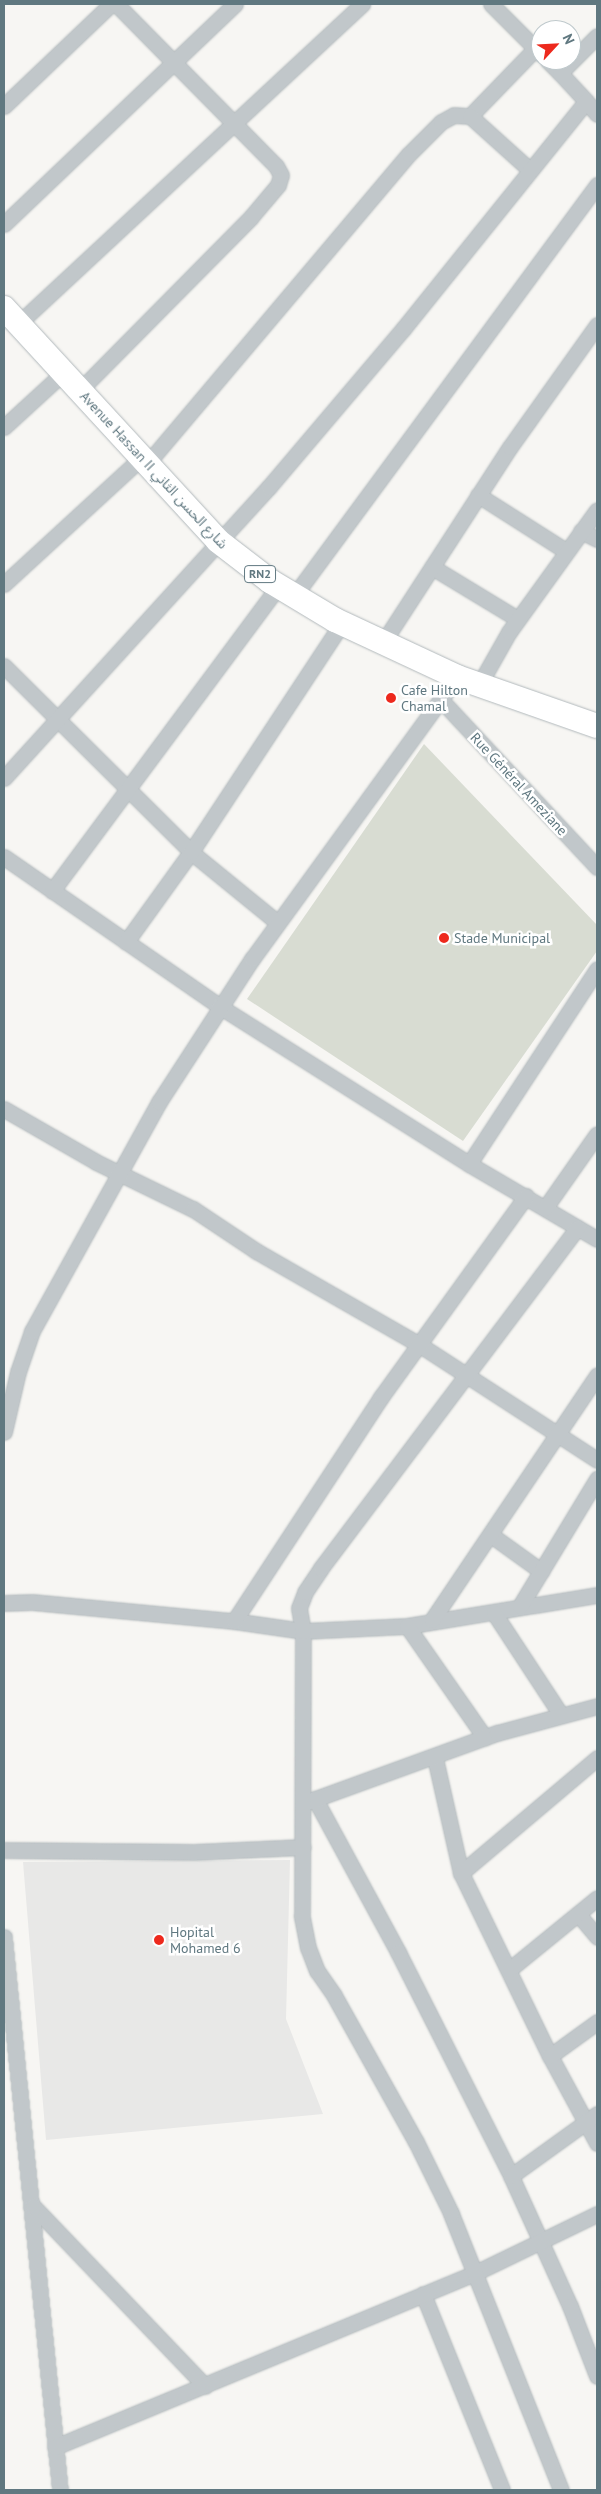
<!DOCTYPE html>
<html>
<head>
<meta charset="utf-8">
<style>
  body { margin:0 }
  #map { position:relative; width:601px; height:2494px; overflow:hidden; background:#f7f6f3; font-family:"PT Sans","Noto Sans Arabic",sans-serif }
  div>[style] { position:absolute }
  .built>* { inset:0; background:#e8e8e7 }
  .green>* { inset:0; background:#d8dcd2 }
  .roads { filter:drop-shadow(0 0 1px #b2b9bc) drop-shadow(0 0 1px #b2b9bc) }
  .street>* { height:15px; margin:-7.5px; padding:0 7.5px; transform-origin:7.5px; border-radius:7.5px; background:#c1c7ca }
  .primary>* { height:24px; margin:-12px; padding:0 12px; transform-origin:12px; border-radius:12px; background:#fff }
  .dots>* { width:14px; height:14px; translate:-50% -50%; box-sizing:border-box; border:2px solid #fff; border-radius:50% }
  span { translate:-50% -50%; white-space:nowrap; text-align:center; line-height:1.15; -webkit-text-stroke:5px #fff; paint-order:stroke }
  .shield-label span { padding:1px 4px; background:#fff; border:1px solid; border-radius:4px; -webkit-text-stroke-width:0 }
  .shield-label { font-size:12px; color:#607880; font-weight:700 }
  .street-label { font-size:14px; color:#607880 }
  .poi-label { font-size:14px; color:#607880 }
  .left { translate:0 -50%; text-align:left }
  .frame { position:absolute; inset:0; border:5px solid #607880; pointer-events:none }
  .north { position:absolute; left:531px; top:20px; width:50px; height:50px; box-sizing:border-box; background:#fff; border:1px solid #bfc9cc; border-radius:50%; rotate:65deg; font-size:14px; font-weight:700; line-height:20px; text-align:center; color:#607880 }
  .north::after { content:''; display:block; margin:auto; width:18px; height:22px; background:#ed291d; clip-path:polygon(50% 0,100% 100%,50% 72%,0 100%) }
</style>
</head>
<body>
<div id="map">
  <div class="built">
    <i style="clip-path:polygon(290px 1860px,286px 2019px,323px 2114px,46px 2140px,23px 1862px)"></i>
  </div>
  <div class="green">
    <i style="clip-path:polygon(424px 744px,597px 925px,597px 951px,463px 1141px,247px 999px)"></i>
  </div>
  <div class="roads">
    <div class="street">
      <i style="left:491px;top:4px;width:71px;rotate:45deg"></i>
      <i style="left:547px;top:60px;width:18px;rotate:45deg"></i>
      <i style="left:560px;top:73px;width:52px;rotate:-45deg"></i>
      <i style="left:560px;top:73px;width:38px;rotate:47deg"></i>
      <i style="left:4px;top:106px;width:148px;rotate:-43.6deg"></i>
      <i style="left:470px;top:116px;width:95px;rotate:-45.9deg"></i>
      <i style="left:4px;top:224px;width:319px;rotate:-43.6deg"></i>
      <i style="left:18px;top:324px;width:470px;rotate:-42.9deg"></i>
      <i style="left:79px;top:391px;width:245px;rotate:-45.3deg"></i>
      <i style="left:251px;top:217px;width:42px;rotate:-49.8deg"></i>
      <i style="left:278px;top:185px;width:10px;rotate:-73deg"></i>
      <i style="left:281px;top:175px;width:10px;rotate:-119deg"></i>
      <i style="left:276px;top:166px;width:228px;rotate:-134.6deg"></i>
      <i style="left:4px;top:427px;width:80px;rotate:-42.5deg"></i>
      <i style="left:146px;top:465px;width:407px;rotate:-49.8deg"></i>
      <i style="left:409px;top:154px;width:45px;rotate:-45deg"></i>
      <i style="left:441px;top:122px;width:15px;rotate:-28deg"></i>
      <i style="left:454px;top:115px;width:16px;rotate:4deg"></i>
      <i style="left:470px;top:116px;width:81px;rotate:42deg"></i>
      <i style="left:478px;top:495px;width:104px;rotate:32.5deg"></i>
      <i style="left:581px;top:531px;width:18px;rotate:27deg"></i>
      <i style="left:432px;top:567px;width:100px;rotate:31.2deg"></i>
      <i style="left:4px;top:584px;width:185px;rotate:-42.6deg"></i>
      <i style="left:294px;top:596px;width:511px;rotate:-53.6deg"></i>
      <i style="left:382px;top:644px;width:235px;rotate:-57deg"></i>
      <i style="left:510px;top:447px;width:150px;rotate:-54.5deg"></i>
      <i style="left:4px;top:666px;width:264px;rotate:44.8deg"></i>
      <i style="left:191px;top:852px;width:112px;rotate:39.2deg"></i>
      <i style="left:479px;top:685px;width:61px;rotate:-60.5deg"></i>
      <i style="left:509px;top:632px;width:150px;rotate:-54.2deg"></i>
      <i style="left:442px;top:701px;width:227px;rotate:47deg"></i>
      <i style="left:4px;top:778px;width:394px;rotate:-47.7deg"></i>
      <i style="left:269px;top:487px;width:207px;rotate:-49.7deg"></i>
      <i style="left:403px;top:329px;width:292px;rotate:-51.2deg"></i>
      <i style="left:586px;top:101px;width:17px;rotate:50deg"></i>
      <i style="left:4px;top:857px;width:262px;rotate:34.7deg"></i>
      <i style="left:219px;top:1006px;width:296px;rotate:32.3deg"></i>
      <i style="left:469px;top:1164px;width:148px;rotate:30.4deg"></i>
      <i style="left:52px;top:891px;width:379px;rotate:-53.4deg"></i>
      <i style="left:126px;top:942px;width:111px;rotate:-54.2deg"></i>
      <i style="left:191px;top:852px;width:274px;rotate:-56.6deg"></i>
      <i style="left:4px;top:1109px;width:106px;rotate:29.9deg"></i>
      <i style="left:96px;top:1162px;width:108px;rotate:25.9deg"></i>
      <i style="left:193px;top:1209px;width:76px;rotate:33.7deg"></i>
      <i style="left:256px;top:1251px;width:189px;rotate:29.8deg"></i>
      <i style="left:420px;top:1345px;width:211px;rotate:33deg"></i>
      <i style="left:469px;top:1164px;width:233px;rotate:-56.7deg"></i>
      <i style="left:545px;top:1208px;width:90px;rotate:-54.9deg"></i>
      <i style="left:4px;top:1432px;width:62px;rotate:-76.9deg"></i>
      <i style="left:18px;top:1372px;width:43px;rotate:-71.1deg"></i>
      <i style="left:32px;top:1331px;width:262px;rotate:-61deg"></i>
      <i style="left:159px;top:1102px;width:171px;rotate:-57deg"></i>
      <i style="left:252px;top:959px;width:349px;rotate:-54deg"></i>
      <i style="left:491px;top:1535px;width:62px;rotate:35.8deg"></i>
      <i style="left:4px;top:1603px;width:28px;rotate:-2deg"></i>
      <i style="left:32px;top:1602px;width:203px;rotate:5.4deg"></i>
      <i style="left:234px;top:1621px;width:70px;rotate:8.2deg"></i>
      <i style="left:303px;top:1631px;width:104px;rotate:-2.8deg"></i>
      <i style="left:407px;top:1626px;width:193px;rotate:-9.3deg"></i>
      <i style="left:520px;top:1606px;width:149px;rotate:-58.8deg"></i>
      <i style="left:494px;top:1613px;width:122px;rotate:56.7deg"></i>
      <i style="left:432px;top:1620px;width:295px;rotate:-56deg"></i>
      <i style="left:234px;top:1621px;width:268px;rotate:-56.7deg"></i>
      <i style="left:381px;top:1397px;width:248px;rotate:-54.2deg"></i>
      <i style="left:407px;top:1626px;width:136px;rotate:55.1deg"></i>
      <i style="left:435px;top:1758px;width:118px;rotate:77.3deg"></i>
      <i style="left:461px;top:1873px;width:203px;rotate:64.1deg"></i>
      <i style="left:550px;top:2056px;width:99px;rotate:61.6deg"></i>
      <i style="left:315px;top:1799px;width:174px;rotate:61.5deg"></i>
      <i style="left:398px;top:1952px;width:251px;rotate:63.2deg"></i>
      <i style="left:511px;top:2176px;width:143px;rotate:65.6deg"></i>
      <i style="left:570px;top:2306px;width:75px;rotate:68.9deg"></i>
      <i style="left:307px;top:1802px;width:202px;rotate:-20deg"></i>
      <i style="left:497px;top:1733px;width:104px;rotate:-15.1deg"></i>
      <i style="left:4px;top:1850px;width:190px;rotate:0.6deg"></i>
      <i style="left:194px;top:1852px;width:109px;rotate:-2.6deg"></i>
      <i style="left:461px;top:1873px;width:178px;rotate:-40.2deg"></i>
      <i style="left:578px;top:1914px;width:30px;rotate:50deg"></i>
      <i style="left:4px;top:1937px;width:556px;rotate:84.22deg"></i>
      <i style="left:510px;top:1969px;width:112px;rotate:-39.2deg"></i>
      <i style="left:550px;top:2056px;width:58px;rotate:-35.9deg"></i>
      <i style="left:511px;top:2176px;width:106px;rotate:-35.8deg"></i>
      <i style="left:33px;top:2206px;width:249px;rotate:46.3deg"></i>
      <i style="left:423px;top:2294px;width:211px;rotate:68deg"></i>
      <i style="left:55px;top:2447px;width:455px;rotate:-22.5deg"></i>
      <i style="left:475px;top:2273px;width:136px;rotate:-25.8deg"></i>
      <i style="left:561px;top:2490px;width:298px;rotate:-111.7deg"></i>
      <i style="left:451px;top:2213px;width:79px;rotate:-116.2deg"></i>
      <i style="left:416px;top:2142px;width:168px;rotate:-119.2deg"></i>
      <i style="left:334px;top:1995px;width:29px;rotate:-125deg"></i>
      <i style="left:317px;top:1971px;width:25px;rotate:-111deg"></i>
      <i style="left:308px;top:1948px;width:33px;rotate:-101deg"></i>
      <i style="left:302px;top:1916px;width:285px;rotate:-89.8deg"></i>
      <i style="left:303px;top:1631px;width:23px;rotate:-100deg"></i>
      <i style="left:299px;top:1608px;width:17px;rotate:-69deg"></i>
      <i style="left:305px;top:1592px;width:29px;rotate:-56deg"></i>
      <i style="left:321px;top:1568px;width:426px;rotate:-53deg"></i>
    </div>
    <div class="primary">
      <i style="left:4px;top:308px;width:316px;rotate:47.4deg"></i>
      <i style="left:218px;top:541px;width:66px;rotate:37.6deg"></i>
      <i style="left:270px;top:581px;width:76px;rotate:31deg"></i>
      <i style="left:335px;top:620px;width:135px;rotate:25deg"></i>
      <i style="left:457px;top:677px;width:148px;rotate:19.3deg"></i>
    </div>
  </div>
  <div class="dots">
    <i style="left:391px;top:698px;background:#ed291d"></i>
    <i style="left:444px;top:938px;background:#ed291d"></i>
    <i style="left:159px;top:1940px;background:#ed291d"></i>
  </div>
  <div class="shield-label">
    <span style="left:260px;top:574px">RN2</span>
  </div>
  <div class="street-label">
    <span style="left:154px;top:470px;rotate:47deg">Avenue Hassan II شارع الحسن الثاني</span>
    <span style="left:519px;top:784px;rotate:47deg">Rue Général Ameziane</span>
  </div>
  <div class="poi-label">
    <span class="left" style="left:401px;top:698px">Cafe Hilton<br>Chamal</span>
    <span class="left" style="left:454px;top:938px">Stade Municipal</span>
    <span class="left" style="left:170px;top:1940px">Hopital<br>Mohamed 6</span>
  </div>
  <div class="frame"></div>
  <div class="north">N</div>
</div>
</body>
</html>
